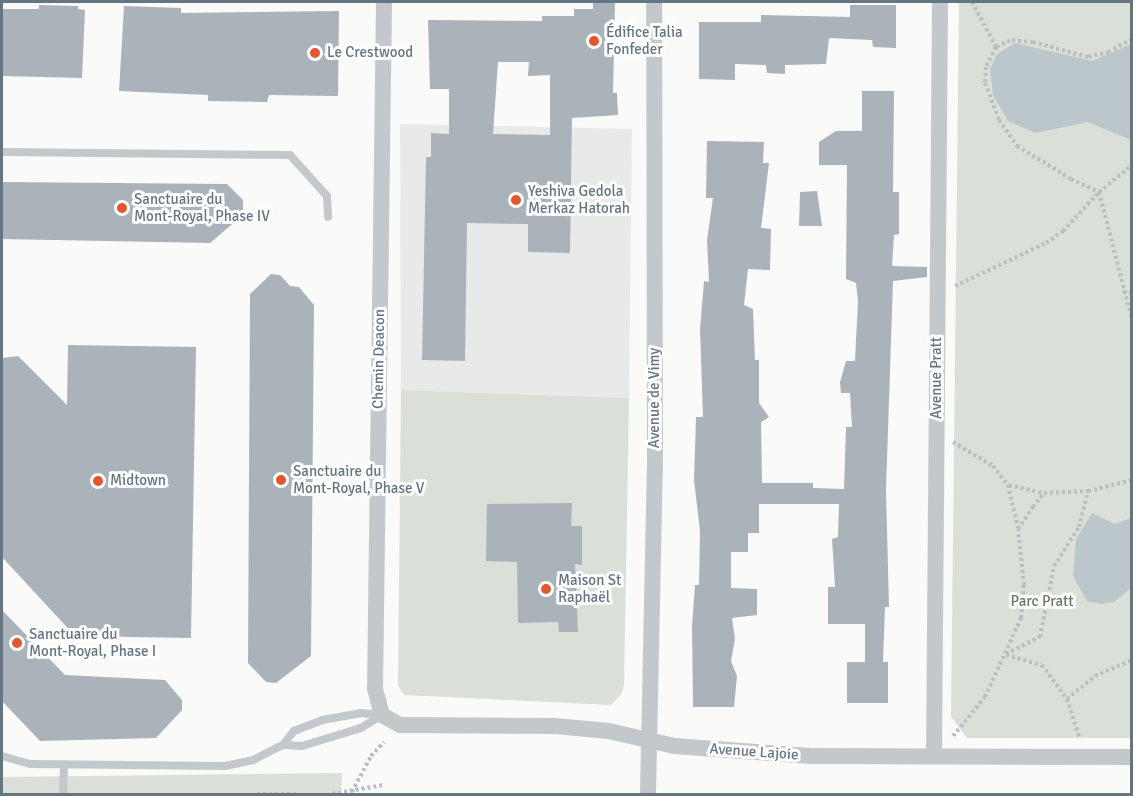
<!DOCTYPE html>
<html>
<head>
<meta charset="utf-8">
<style>
  body { margin:0 }
  #map { position:relative; width:1133px; height:796px; overflow:hidden; background:#fafaf8; font-family:Signika,sans-serif }
  div>[style] { position:absolute }
  .built>* { inset:0; background:#e8e9e9 }
  .green>* { inset:0; background:#dadfd7 }
  .water>* { inset:0; background:#bbc7cb }
  .building>* { inset:0; background:#aab3b9 }
  .path>* { height:4px; margin-top:-2px; transform-origin:0; background:repeating-linear-gradient(90deg,#bbbfc2 0 3px,transparent 0 6px) }
  .service>* { height:8px; margin:-4px; padding:0 4px; transform-origin:4px; border-radius:4px; background:#c3c8cc }
  .minor>* { height:16px; margin:-8px; padding:0 8px; transform-origin:8px; border-radius:8px; background:#c3c8cc }
  .dots>* { width:16px; height:16px; translate:-50% -50%; box-sizing:border-box; border:3px solid #fff; border-radius:50% }
  span { translate:-50% -50%; white-space:nowrap; text-align:center; line-height:1.15; -webkit-text-stroke:6px #fff; paint-order:stroke }
  .poi-label { font-size:15px; color:#657683 }
  .left { translate:0 -50%; text-align:left }
  .street-label { font-size:15px; color:#657683 }
  .park-label { font-size:15px; color:#687a64 }
  .frame { position:absolute; inset:0; border:3px solid #657683; pointer-events:none }
</style>
</head>
<body>
<div id="map">
  <div class="built">
    <i style="clip-path:polygon(400px 124px,632px 129px,629px 398px,401px 390px)"></i>
  </div>
  <div class="green">
    <i style="clip-path:polygon(959px 2px,1131px 2px,1131px 738px,967px 738px,951px 717px)"></i>
    <i style="clip-path:polygon(401px 390px,629px 398px,624px 685px,622px 693px,611px 705px,404px 695px,398px 685px)"></i>
    <i style="clip-path:polygon(342px 773px,341px 794px,2px 794px,2px 777px)"></i>
  </div>
  <div class="water">
    <i style="clip-path:polygon(1015px 43px,1092px 61px,1131px 44px,1131px 140px,1088px 122px,1035px 133px,1008px 121px,993px 95px,990px 69px,997px 54px)"></i>
    <i style="clip-path:polygon(1092px 513px,1115px 524px,1131px 518px,1131px 588px,1114px 602px,1101px 604px,1087px 601px,1073px 576px,1076px 539px)"></i>
  </div>
  <div class="building">
    <i style="clip-path:polygon(evenodd,593px 2px,615px 2px,613px 93px,617px 93px,618px 115px,572px 118px,570px 253px,528px 252px,528px 224px,467px 223px,465px 361px,422px 360px,426px 157px,431px 157px,431px 133px,449px 134px,449px 89px,430px 89px,428px 20px,542px 21px,542px 16px,574px 16px,574px 9px,593px 9px,593px 2px,498px 62px,529px 62px,528px 76px,550px 75px,550px 135px,493px 134px,498px 62px)"></i>
    <i style="clip-path:polygon(39px 5px,78px 6px,78px 9px,85px 10px,82px 78px,2px 76px,2px 9px,39px 9px)"></i>
    <i style="clip-path:polygon(850px 5px,896px 5px,896px 48px,873px 47px,872px 40px,829px 38px,826px 64px,785px 65px,785px 74px,767px 73px,766px 65px,735px 64px,735px 80px,699px 79px,699px 22px,761px 22px,761px 15px,850px 17px)"></i>
    <i style="clip-path:polygon(124px 6px,181px 8px,181px 13px,339px 11px,338px 96px,269px 95px,267px 102px,208px 101px,208px 95px,119px 91px)"></i>
    <i style="clip-path:polygon(862px 91px,894px 91px,893px 192px,899px 192px,899px 234px,894px 235px,892px 266px,927px 267px,927px 277px,893px 281px,886px 490px,889px 607px,885px 607px,883px 662px,888px 662px,888px 703px,847px 703px,847px 662px,865px 662px,865px 624px,828px 624px,828px 587px,835px 587px,832px 539px,838px 537px,839px 504px,759px 504px,759px 533px,748px 533px,748px 552px,731px 552px,731px 588px,757px 589px,757px 615px,732px 618px,735px 639px,731px 661px,737px 676px,734px 707px,693px 707px,692px 626px,695px 585px,699px 585px,700px 531px,694px 480px,696px 417px,703px 417px,700px 329px,704px 281px,709px 282px,707px 240px,713px 198px,706px 198px,707px 141px,764px 142px,763px 163px,769px 163px,761px 228px,771px 229px,770px 270px,748px 269px,744px 305px,753px 309px,755px 360px,759px 360px,759px 403px,769px 417px,761px 422px,762px 483px,813px 483px,813px 488px,844px 489px,846px 427px,852px 427px,850px 393px,841px 393px,840px 382px,846px 361px,855px 361px,858px 301px,856px 283px,846px 279px,847px 165px,819px 165px,819px 142px,836px 131px,862px 131px)"></i>
    <i style="clip-path:polygon(2px 182px,227px 184px,243px 200px,243px 215px,210px 243px,2px 239px)"></i>
    <i style="clip-path:polygon(817px 191px,822px 226px,799px 226px,800px 192px)"></i>
    <i style="clip-path:polygon(271px 274px,280px 275px,290px 286px,299px 287px,314px 305px,311px 656px,276px 683px,266px 682px,248px 663px,250px 294px)"></i>
    <i style="clip-path:polygon(68px 345px,196px 347px,191px 638px,75px 636px,2px 557px,2px 358px,18px 356px,67px 405px)"></i>
    <i style="clip-path:polygon(572px 503px,571px 526px,582px 526px,582px 565px,575px 564px,578px 632px,559px 632px,558px 622px,518px 623px,517px 562px,486px 561px,487px 504px)"></i>
    <i style="clip-path:polygon(2px 610px,65px 675px,165px 680px,182px 700px,182px 710px,156px 738px,40px 741px,2px 701px)"></i>
  </div>
  <div class="path">
    <i style="left:972px;top:2px;width:51px;rotate:61.9deg"></i>
    <i style="left:1132px;top:39px;width:26px;rotate:151deg"></i>
    <i style="left:1109px;top:52px;width:22px;rotate:167deg"></i>
    <i style="left:1088px;top:57px;width:57px;rotate:-164.7deg"></i>
    <i style="left:1033px;top:42px;width:23px;rotate:-175deg"></i>
    <i style="left:1010px;top:40px;width:16px;rotate:153deg"></i>
    <i style="left:996px;top:47px;width:22px;rotate:117deg"></i>
    <i style="left:986px;top:67px;width:16px;rotate:94deg"></i>
    <i style="left:985px;top:83px;width:40px;rotate:69deg"></i>
    <i style="left:999px;top:120px;width:32px;rotate:55deg"></i>
    <i style="left:1017px;top:146px;width:63px;rotate:31.4deg"></i>
    <i style="left:1071px;top:179px;width:31px;rotate:25deg"></i>
    <i style="left:1099px;top:192px;width:43px;rotate:-39.3deg"></i>
    <i style="left:955px;top:286px;width:101px;rotate:-25.3deg"></i>
    <i style="left:1046px;top:243px;width:21px;rotate:-35deg"></i>
    <i style="left:1063px;top:231px;width:53px;rotate:-47.3deg"></i>
    <i style="left:1099px;top:192px;width:132px;rotate:75.5deg"></i>
    <i style="left:1123px;top:292px;width:9px;rotate:6deg"></i>
    <i style="left:953px;top:442px;width:47px;rotate:31deg"></i>
    <i style="left:993px;top:466px;width:24px;rotate:52deg"></i>
    <i style="left:1008px;top:485px;width:44px;rotate:76.9deg"></i>
    <i style="left:1009px;top:485px;width:36px;rotate:13deg"></i>
    <i style="left:1006px;top:654px;width:38px;rotate:-27deg"></i>
    <i style="left:1040px;top:637px;width:72px;rotate:-78.8deg"></i>
    <i style="left:1054px;top:566px;width:46px;rotate:-57.3deg"></i>
    <i style="left:1079px;top:527px;width:37px;rotate:-76deg"></i>
    <i style="left:1006px;top:655px;width:37px;rotate:16deg"></i>
    <i style="left:1042px;top:665px;width:42px;rotate:53.7deg"></i>
    <i style="left:1067px;top:699px;width:42px;rotate:72deg"></i>
    <i style="left:1067px;top:699px;width:36px;rotate:-39deg"></i>
    <i style="left:1095px;top:676px;width:40px;rotate:-23.4deg"></i>
    <i style="left:953px;top:736px;width:50px;rotate:-50.6deg"></i>
    <i style="left:985px;top:697px;width:87px;rotate:-65.5deg"></i>
    <i style="left:1021px;top:618px;width:33px;rotate:-85deg"></i>
    <i style="left:1024px;top:585px;width:56px;rotate:-96.1deg"></i>
    <i style="left:1018px;top:529px;width:27px;rotate:-56deg"></i>
    <i style="left:1033px;top:507px;width:18px;rotate:-52deg"></i>
    <i style="left:1044px;top:493px;width:44px;rotate:-2.6deg"></i>
    <i style="left:1088px;top:491px;width:45px;rotate:-14deg"></i>
    <i style="left:352px;top:792px;width:41px;rotate:-62.2deg"></i>
    <i style="left:371px;top:756px;width:19px;rotate:-47deg"></i>
    <i style="left:2px;top:794px;width:1px"></i>
    <i style="left:257px;top:794px;width:42px"></i>
    <i style="left:332px;top:794px;width:52px;rotate:-10deg"></i>
  </div>
  <div class="service">
    <i style="left:2px;top:152px;width:288px;rotate:0.6deg"></i>
    <i style="left:290px;top:155px;width:55px;rotate:47.9deg"></i>
    <i style="left:327px;top:196px;width:21px;rotate:87deg"></i>
    <i style="left:283px;top:745px;width:18px;rotate:-52deg"></i>
    <i style="left:294px;top:731px;width:30px;rotate:-21deg"></i>
    <i style="left:322px;top:720px;width:39px;rotate:-10deg"></i>
    <i style="left:360px;top:713px;width:21px;rotate:5deg"></i>
    <i style="left:2px;top:756px;width:29px;rotate:16deg"></i>
    <i style="left:30px;top:764px;width:195px;rotate:0.6deg"></i>
    <i style="left:225px;top:766px;width:29px;rotate:-12deg"></i>
    <i style="left:253px;top:760px;width:34px;rotate:-27deg"></i>
    <i style="left:283px;top:745px;width:19px;rotate:3deg"></i>
    <i style="left:302px;top:746px;width:62px;rotate:-17deg"></i>
    <i style="left:361px;top:728px;width:25px;rotate:-32deg"></i>
    <i style="left:63px;top:794px;width:29px;rotate:-88deg"></i>
  </div>
  <div class="minor">
    <i style="left:384px;top:2px;width:687px;rotate:90.75deg"></i>
    <i style="left:375px;top:689px;width:27px;rotate:75deg"></i>
    <i style="left:382px;top:715px;width:21px;rotate:29deg"></i>
    <i style="left:400px;top:725px;width:155px;rotate:0.4deg"></i>
    <i style="left:555px;top:726px;width:54px;rotate:5.3deg"></i>
    <i style="left:609px;top:731px;width:67px;rotate:13deg"></i>
    <i style="left:674px;top:746px;width:137px;rotate:4.2deg"></i>
    <i style="left:811px;top:756px;width:321px;rotate:0.2deg"></i>
    <i style="left:934px;top:754px;width:752px;rotate:-89.54deg"></i>
    <i style="left:648px;top:794px;width:326px;rotate:-88.8deg"></i>
    <i style="left:655px;top:468px;width:466px;rotate:-90.1deg"></i>
  </div>
  <div class="dots">
    <i style="left:594px;top:41px;background:#e4572e"></i>
    <i style="left:315px;top:53px;background:#e4572e"></i>
    <i style="left:516px;top:200px;background:#e4572e"></i>
    <i style="left:122px;top:208px;background:#e4572e"></i>
    <i style="left:281px;top:480px;background:#e4572e"></i>
    <i style="left:98px;top:481px;background:#e4572e"></i>
    <i style="left:546px;top:589px;background:#e4572e"></i>
    <i style="left:17px;top:643px;background:#e4572e"></i>
  </div>
  <div class="poi-label">
    <span class="left" style="left:606px;top:41px">Édifice Talia<br>Fonfeder</span>
    <span class="left" style="left:327px;top:53px">Le Crestwood</span>
    <span class="left" style="left:528px;top:200px">Yeshiva Gedola<br>Merkaz Hatorah</span>
    <span class="left" style="left:134px;top:208px">Sanctuaire du<br>Mont-Royal, Phase IV</span>
    <span class="left" style="left:293px;top:480px">Sanctuaire du<br>Mont-Royal, Phase V</span>
    <span class="left" style="left:110px;top:481px">Midtown</span>
    <span class="left" style="left:558px;top:589px">Maison St<br>Raphaël</span>
    <span class="left" style="left:29px;top:643px">Sanctuaire du<br>Mont-Royal, Phase I</span>
  </div>
  <div class="street-label">
    <span style="left:379px;top:359px;rotate:-89deg">Chemin Deacon</span>
    <span style="left:937px;top:378px;rotate:-90deg">Avenue Pratt</span>
    <span style="left:655px;top:398px;rotate:-90deg">Avenue de Vimy</span>
    <span style="left:754px;top:752px;rotate:4deg">Avenue Lajoie</span>
  </div>
  <div class="park-label">
    <span style="left:1042px;top:602px">Parc Pratt</span>
  </div>
  <div class="frame"></div>
</div>
</body>
</html>
